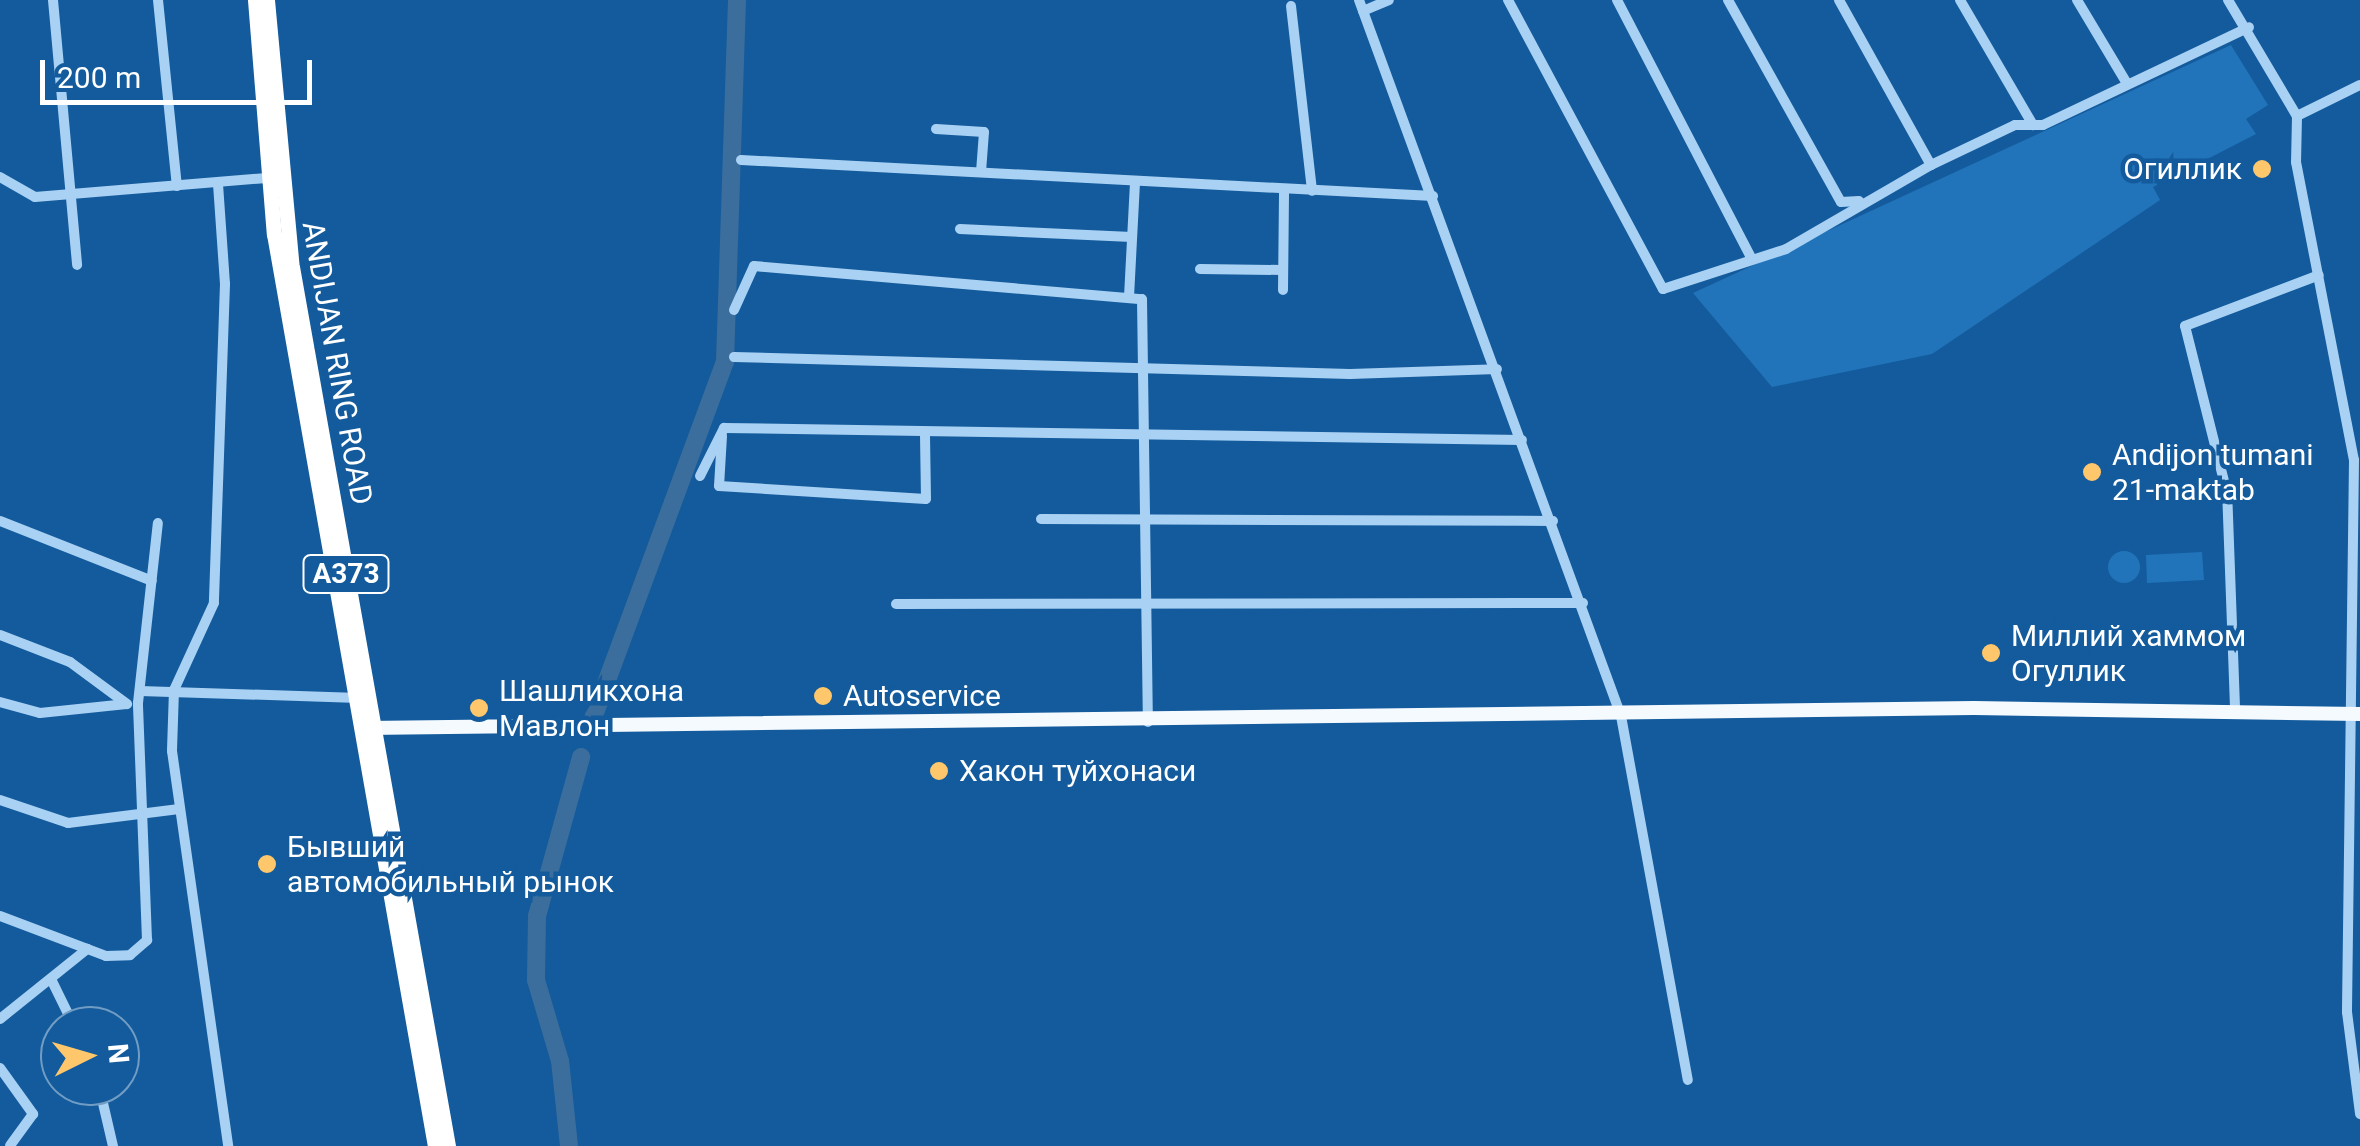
<!DOCTYPE html>
<html>
<head>
<meta charset="utf-8">
<style>
  body { margin:0 }
  #map { position:relative; width:2360px; height:1146px; overflow:hidden; background:#135b9c; font-family:Roboto,sans-serif }
  div>[style] { position:absolute }
  .green>* { inset:0; background:#2274ba }
  .round { border-radius:50% }
  .river>* { height:18px; margin:-9px; padding:0 9px; transform-origin:9px; border-radius:9px; background:#3b6e9d }
  .minor>* { height:10px; margin:-5px; padding:0 5px; transform-origin:5px; border-radius:5px; background:#a9d1f4 }
  .major>* { height:14px; margin:-7px; padding:0 7px; transform-origin:7px; border-radius:7px; background:#f5faff }
  .highway>* { height:15px; margin:-7.5px; padding:0 7.5px; transform-origin:7.5px; border-radius:7.5px; background:#fff }
  .dots>* { width:28px; height:28px; translate:-50% -50%; box-sizing:border-box; border:5px solid #135b9c; border-radius:50% }
  span { translate:-50% -50%; white-space:nowrap; text-align:center; line-height:1.15; -webkit-text-stroke:9px #135b9c; paint-order:stroke }
  .shield-label span { padding:2px 8px; background:#135b9c; border:2px solid; border-radius:8px; -webkit-text-stroke-width:0 }
  .shield-label { font-size:28px; color:#fff; font-weight:700 }
  .poi-label { font-size:30px; color:#fff }
  .right { translate:-100% -50%; text-align:right }
  .left { translate:0 -50%; text-align:left }
  .street-label { font-size:30px; color:#fff }
  .north { position:absolute; left:40px; top:1006px; width:100px; height:100px; box-sizing:border-box; background:#135b9c; border:2px solid #719dc4; border-radius:50%; rotate:85deg; font-size:28px; font-weight:700; line-height:40px; text-align:center; color:#fff }
  .north::after { content:''; display:block; margin:auto; width:35px; height:45px; background:#ffc76b; clip-path:polygon(50% 0,100% 100%,50% 72%,0 100%) }
  .scale { position:absolute; left:40px; top:60px; width:272px; height:45px; box-sizing:border-box; border:5px solid #fff; border-top:0; padding-left:12px; font-size:30px; line-height:35px; white-space:nowrap; color:#fff; -webkit-text-stroke:8px #135b9c; paint-order:stroke }
</style>
</head>
<body>
<div id="map">
  <div class="green">
    <i style="clip-path:polygon(2231px 45px,2268px 105px,2246px 119px,2256px 134px,2153px 187px,2160px 200px,1932px 354px,1772px 387px,1693px 293px)"></i>
    <i class="round" style="left:2108px;top:551px;width:32px;height:32px"></i>
    <i style="clip-path:polygon(2202px 552px,2204px 580px,2147px 583px,2146px 555px)"></i>
  </div>
  <div class="river">
    <i style="left:592px;top:721px;width:383px;rotate:-69.7deg"></i>
    <i style="left:725px;top:362px;width:362px;rotate:-88.1deg"></i>
    <i style="left:569px;top:1146px;width:85px;rotate:-96deg"></i>
    <i style="left:560px;top:1061px;width:84px;rotate:-106.5deg"></i>
    <i style="left:536px;top:980px;width:64px;rotate:-89.1deg"></i>
    <i style="left:537px;top:916px;width:165px;rotate:-74.5deg"></i>
  </div>
  <div class="minor">
    <i style="left:53px;top:0;width:266px;rotate:84.8deg"></i>
    <i style="left:158px;top:0;width:187px;rotate:84.2deg"></i>
    <i style="left:1359px;top:0;width:762px;rotate:69.9deg"></i>
    <i style="left:1621px;top:716px;width:370px;rotate:79.6deg"></i>
    <i style="left:1508px;top:0;width:328px;rotate:61.8deg"></i>
    <i style="left:1663px;top:289px;width:129px;rotate:-18deg"></i>
    <i style="left:1786px;top:249px;width:168px;rotate:-30.1deg"></i>
    <i style="left:1931px;top:165px;width:93px;rotate:-25.5deg"></i>
    <i style="left:2015px;top:125px;width:28px"></i>
    <i style="left:2043px;top:125px;width:228px;rotate:-25.4deg"></i>
    <i style="left:1617px;top:0;width:290px;rotate:62.5deg"></i>
    <i style="left:1728px;top:0;width:231px;rotate:60.8deg"></i>
    <i style="left:1841px;top:202px;width:18px;rotate:-3deg"></i>
    <i style="left:1839px;top:0;width:189px;rotate:60.9deg"></i>
    <i style="left:1960px;top:0;width:145px;rotate:59.7deg"></i>
    <i style="left:2077px;top:0;width:96px;rotate:59.1deg"></i>
    <i style="left:2228px;top:0;width:135px;rotate:59.3deg"></i>
    <i style="left:2297px;top:116px;width:46px;rotate:91.2deg"></i>
    <i style="left:2296px;top:162px;width:304px;rotate:79deg"></i>
    <i style="left:2354px;top:460px;width:552px;rotate:90.73deg"></i>
    <i style="left:2347px;top:1012px;width:103px;rotate:82.7deg"></i>
    <i style="left:1291px;top:6px;width:186px;rotate:83.5deg"></i>
    <i style="left:1363px;top:11px;width:28px;rotate:-23deg"></i>
    <i style="left:2297px;top:116px;width:70px;rotate:-26.2deg"></i>
    <i style="left:936px;top:129px;width:48px;rotate:3.6deg"></i>
    <i style="left:984px;top:132px;width:40px;rotate:94.3deg"></i>
    <i style="left:741px;top:160px;width:693px;rotate:2.98deg"></i>
    <i style="left:0;top:177px;width:40px;rotate:29.7deg"></i>
    <i style="left:35px;top:197px;width:233px;rotate:-4.7deg"></i>
    <i style="left:218px;top:184px;width:100px;rotate:86deg"></i>
    <i style="left:225px;top:284px;width:319px;rotate:92deg"></i>
    <i style="left:214px;top:603px;width:96px;rotate:114.7deg"></i>
    <i style="left:174px;top:690px;width:61px;rotate:91.9deg"></i>
    <i style="left:172px;top:751px;width:399px;rotate:81.9deg"></i>
    <i style="left:960px;top:229px;width:172px;rotate:2.7deg"></i>
    <i style="left:1200px;top:269px;width:83px;rotate:0.7deg"></i>
    <i style="left:1283px;top:290px;width:99px;rotate:-89.4deg"></i>
    <i style="left:1129px;top:297px;width:116px;rotate:-87deg"></i>
    <i style="left:734px;top:310px;width:48px;rotate:-65.6deg"></i>
    <i style="left:754px;top:266px;width:389px;rotate:4.9deg"></i>
    <i style="left:1142px;top:299px;width:423px;rotate:89.2deg"></i>
    <i style="left:734px;top:357px;width:616px;rotate:1.58deg"></i>
    <i style="left:1350px;top:374px;width:147px;rotate:-1.9deg"></i>
    <i style="left:722px;top:436px;width:50px;rotate:93.4deg"></i>
    <i style="left:719px;top:486px;width:207px;rotate:3.6deg"></i>
    <i style="left:926px;top:499px;width:64px;rotate:-90.9deg"></i>
    <i style="left:700px;top:476px;width:54px;rotate:-63.4deg"></i>
    <i style="left:724px;top:428px;width:798px;rotate:0.86deg"></i>
    <i style="left:1041px;top:519px;width:512px;rotate:0.22deg"></i>
    <i style="left:0;top:521px;width:163px;rotate:21.5deg"></i>
    <i style="left:896px;top:604px;width:687px;rotate:-0.08deg"></i>
    <i style="left:0;top:635px;width:75px;rotate:21.1deg"></i>
    <i style="left:70px;top:662px;width:71px;rotate:36.4deg"></i>
    <i style="left:140px;top:691px;width:219px;rotate:1.8deg"></i>
    <i style="left:0;top:702px;width:41px;rotate:15.4deg"></i>
    <i style="left:40px;top:713px;width:87px;rotate:-5.9deg"></i>
    <i style="left:2235px;top:707px;width:214px;rotate:-92.1deg"></i>
    <i style="left:2227px;top:493px;width:172px;rotate:-104.1deg"></i>
    <i style="left:2185px;top:326px;width:143px;rotate:-20.8deg"></i>
    <i style="left:0;top:800px;width:72px;rotate:18.7deg"></i>
    <i style="left:68px;top:823px;width:112px;rotate:-7.2deg"></i>
    <i style="left:0;top:916px;width:113px;rotate:20.7deg"></i>
    <i style="left:106px;top:956px;width:24px;rotate:-2deg"></i>
    <i style="left:130px;top:955px;width:23px;rotate:-41deg"></i>
    <i style="left:147px;top:940px;width:237px;rotate:-92.2deg"></i>
    <i style="left:138px;top:703px;width:181px;rotate:-83.7deg"></i>
    <i style="left:51px;top:979px;width:52px;rotate:63.9deg"></i>
    <i style="left:0;top:1019px;width:112px;rotate:-38.8deg"></i>
    <i style="left:0;top:1068px;width:57px;rotate:54.3deg"></i>
    <i style="left:33px;top:1114px;width:39px;rotate:126deg"></i>
    <i style="left:99px;top:1086px;width:62px;rotate:76.9deg"></i>
  </div>
  <div class="major">
    <i style="left:367px;top:728px;width:1607px;rotate:-0.71deg"></i>
    <i style="left:1974px;top:708px;width:386px;rotate:0.9deg"></i>
  </div>
  <div class="highway">
    <i style="left:255px;top:0;width:235px;rotate:85.4deg"></i>
    <i style="left:274px;top:234px;width:926px;rotate:79.99deg"></i>
    <i style="left:267px;top:0;width:262px;rotate:84.7deg"></i>
    <i style="left:291px;top:261px;width:899px;rotate:79.94deg"></i>
  </div>
  <div class="dots">
    <i style="left:2262px;top:169px;background:#ffc76b"></i>
    <i style="left:2092px;top:472px;background:#ffc76b"></i>
    <i style="left:1991px;top:653px;background:#ffc76b"></i>
    <i style="left:823px;top:696px;background:#ffc76b"></i>
    <i style="left:479px;top:708px;background:#ffc76b"></i>
    <i style="left:939px;top:771px;background:#ffc76b"></i>
    <i style="left:267px;top:864px;background:#ffc76b"></i>
  </div>
  <div class="shield-label">
    <span style="left:346px;top:574px">A373</span>
  </div>
  <div class="poi-label">
    <span class="right" style="left:2242px;top:169px">Огиллик</span>
    <span class="left" style="left:2112px;top:472px">Andijon tumani<br>21-maktab</span>
    <span class="left" style="left:2011px;top:653px">Миллий хаммом<br>Огуллик</span>
    <span class="left" style="left:499px;top:708px">Шашликхона<br>Мавлон</span>
    <span class="left" style="left:843px;top:696px">Autoservice</span>
    <span class="left" style="left:959px;top:771px">Хакон туйхонаси</span>
    <span class="left" style="left:287px;top:864px">Бывший<br>автомобильный рынок</span>
  </div>
  <div class="street-label">
    <span style="left:337px;top:363px;rotate:80deg">ANDIJAN RING ROAD</span>
  </div>
  <div class="north">N</div>
  <div class="scale">200 m</div>
</div>
</body>
</html>
